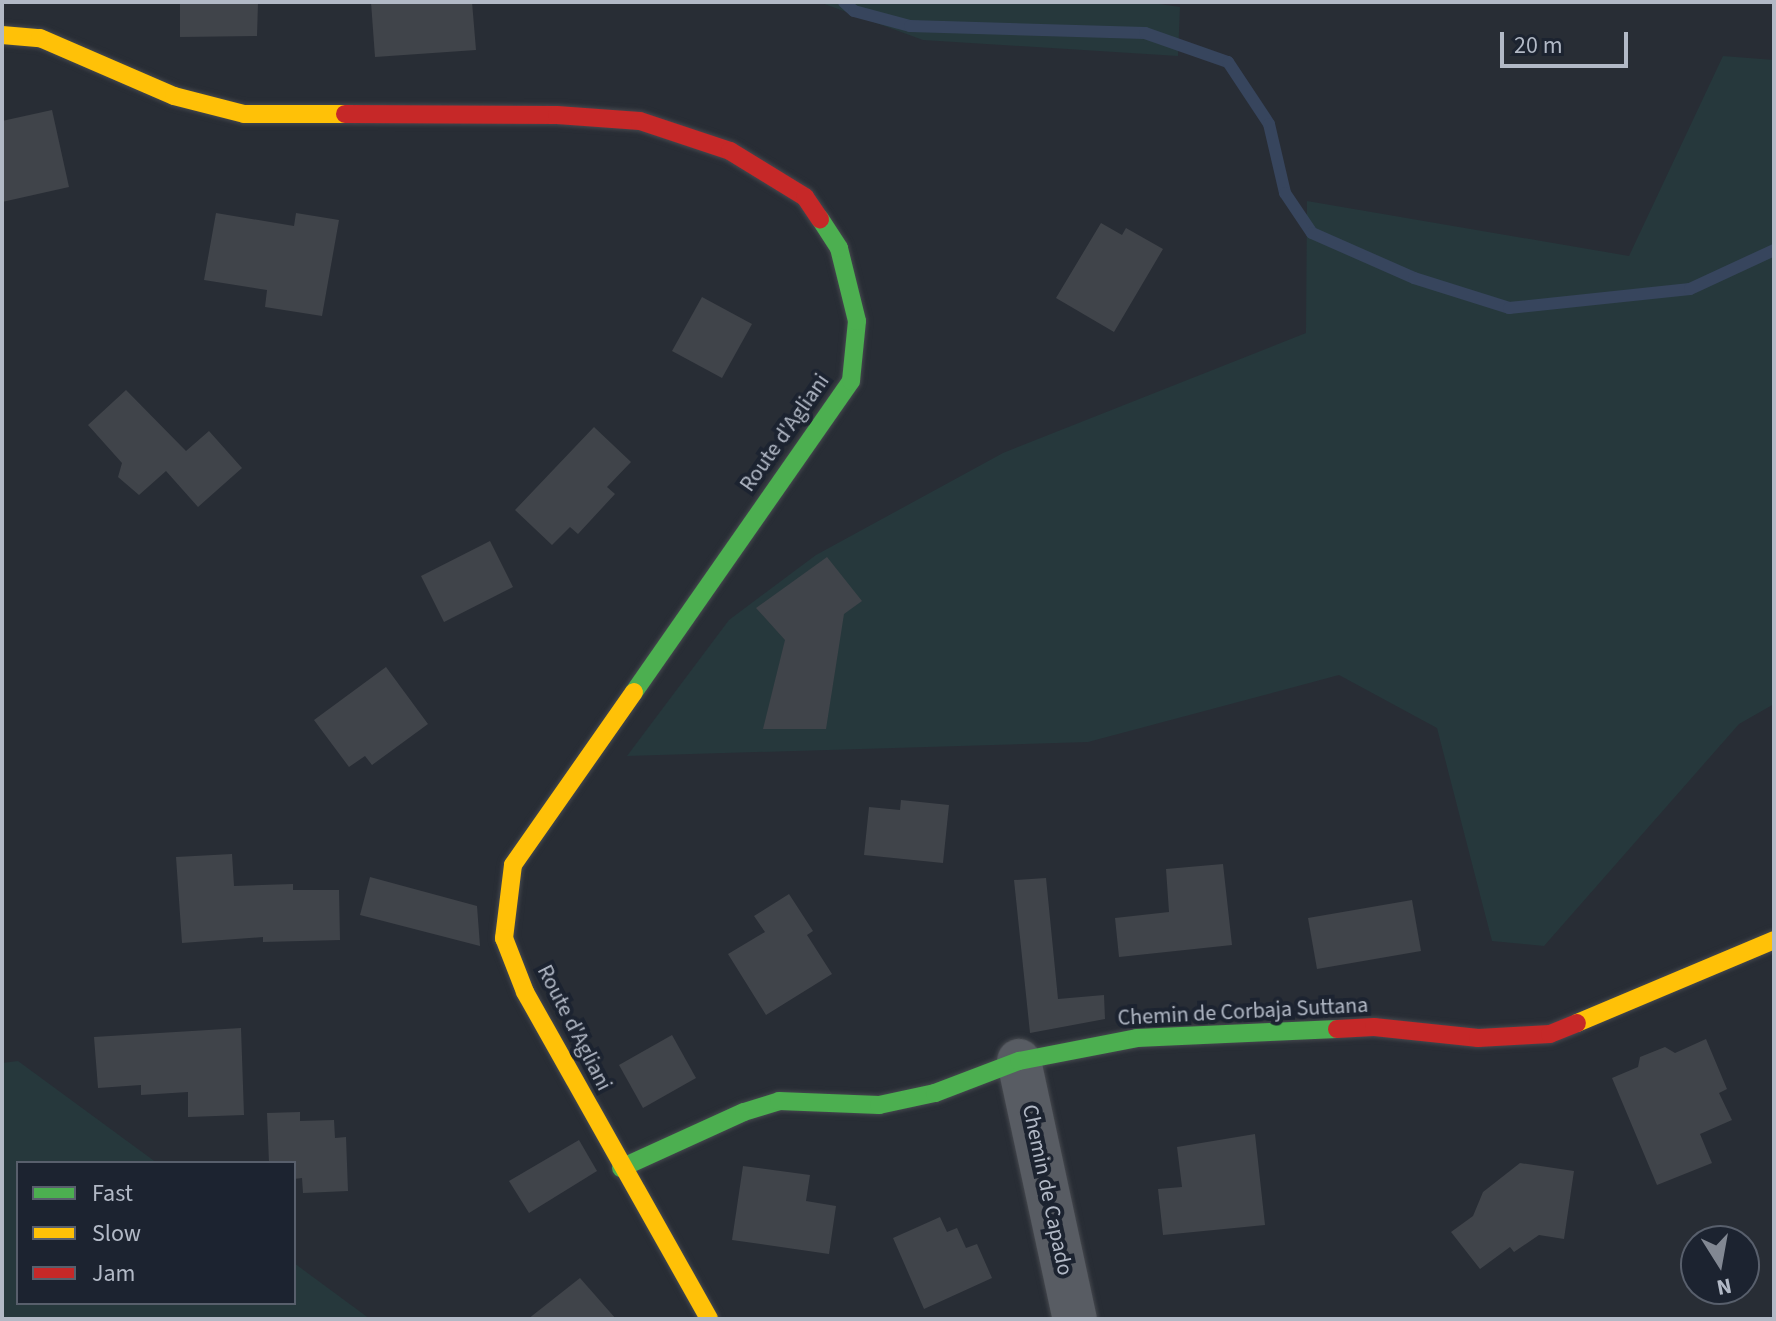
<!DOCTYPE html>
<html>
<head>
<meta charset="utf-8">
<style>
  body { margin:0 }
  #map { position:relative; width:1776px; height:1321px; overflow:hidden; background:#282d35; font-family:"Source Sans 3",sans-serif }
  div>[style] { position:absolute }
  .green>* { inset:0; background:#26383c }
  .stream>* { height:12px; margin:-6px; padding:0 6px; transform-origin:6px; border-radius:6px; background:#37455d }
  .building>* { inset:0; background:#40444a }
  .roads { filter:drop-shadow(0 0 2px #45484e) drop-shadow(0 0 2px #45484e) }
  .street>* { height:44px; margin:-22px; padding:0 22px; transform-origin:22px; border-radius:22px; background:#585c63 }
  .fast>* { height:18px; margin:-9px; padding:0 9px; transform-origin:9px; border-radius:9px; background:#4caf50 }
  .slow>* { height:18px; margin:-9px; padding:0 9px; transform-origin:9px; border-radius:9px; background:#ffc107 }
  .jam>* { height:18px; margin:-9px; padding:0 9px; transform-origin:9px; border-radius:9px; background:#c62828 }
  span { translate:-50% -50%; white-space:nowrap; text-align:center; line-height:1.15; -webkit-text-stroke:8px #1c2330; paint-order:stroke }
  .street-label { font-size:22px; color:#b2b9c6 }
  .frame { position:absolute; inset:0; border:4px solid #b2b9c6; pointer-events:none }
  .legend { position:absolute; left:16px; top:1161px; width:280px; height:144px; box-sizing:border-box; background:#1c2330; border:2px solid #585f6c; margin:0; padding:10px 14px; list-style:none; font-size:24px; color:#b2b9c6 }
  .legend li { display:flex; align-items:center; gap:16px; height:40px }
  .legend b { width:40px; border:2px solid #585f6c }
  .north { position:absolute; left:1680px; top:1225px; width:80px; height:80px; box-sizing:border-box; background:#1c2330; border:2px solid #585f6c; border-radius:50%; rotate:169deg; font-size:22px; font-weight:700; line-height:32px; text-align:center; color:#b2b9c6 }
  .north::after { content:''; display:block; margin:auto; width:28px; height:36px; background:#828893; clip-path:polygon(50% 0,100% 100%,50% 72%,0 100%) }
  .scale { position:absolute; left:1500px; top:32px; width:128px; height:36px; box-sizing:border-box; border:4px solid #b2b9c6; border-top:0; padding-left:10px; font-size:24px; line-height:28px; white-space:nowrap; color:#b2b9c6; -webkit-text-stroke:6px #1c2330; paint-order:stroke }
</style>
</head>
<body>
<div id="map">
  <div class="green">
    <i style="clip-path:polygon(819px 2px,1145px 2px,1180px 7px,1178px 56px,923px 40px)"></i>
    <i style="clip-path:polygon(1723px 56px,1774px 60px,1774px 704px,1739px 724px,1544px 946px,1492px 941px,1437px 728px,1339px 675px,1088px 742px,627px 756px,729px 620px,816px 555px,1003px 453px,1306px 333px,1307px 201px,1629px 256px)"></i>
    <i style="clip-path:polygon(18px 1061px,157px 1163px,18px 1163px,18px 1303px,294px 1303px,294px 1263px,370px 1319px,2px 1319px,2px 1063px)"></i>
  </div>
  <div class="stream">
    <i style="left:844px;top:2px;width:13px;rotate:42deg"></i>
    <i style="left:854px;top:11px;width:58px;rotate:15deg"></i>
    <i style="left:910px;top:26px;width:235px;rotate:1.7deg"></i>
    <i style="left:1145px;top:33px;width:88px;rotate:19.3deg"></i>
    <i style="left:1228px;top:62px;width:74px;rotate:56.5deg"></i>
    <i style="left:1269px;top:124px;width:71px;rotate:76.9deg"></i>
    <i style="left:1285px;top:193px;width:48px;rotate:56deg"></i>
    <i style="left:1312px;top:233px;width:111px;rotate:23.8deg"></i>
    <i style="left:1414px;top:278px;width:100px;rotate:17.5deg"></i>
    <i style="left:1509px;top:308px;width:182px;rotate:-6deg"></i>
    <i style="left:1690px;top:289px;width:93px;rotate:-24.9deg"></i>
  </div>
  <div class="building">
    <i style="clip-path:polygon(258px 2px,257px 36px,180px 37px,180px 3px)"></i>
    <i style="clip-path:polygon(371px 2px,472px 2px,476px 50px,375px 57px)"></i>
    <i style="clip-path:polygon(52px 110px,69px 187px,2px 202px,2px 121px)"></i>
    <i style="clip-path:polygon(216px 213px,294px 226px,296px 213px,339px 220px,322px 316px,265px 307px,267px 290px,204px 280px)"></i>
    <i style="clip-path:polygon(1101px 223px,1122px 235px,1126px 228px,1163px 249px,1114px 332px,1056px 298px)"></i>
    <i style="clip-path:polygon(702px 297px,752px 324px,722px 378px,672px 351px)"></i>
    <i style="clip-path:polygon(126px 390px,186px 451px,209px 431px,242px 468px,198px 507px,166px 471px,139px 495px,118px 477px,122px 463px,88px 425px)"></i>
    <i style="clip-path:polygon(594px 427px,631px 462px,607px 487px,615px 494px,578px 534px,570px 527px,552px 545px,515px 510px)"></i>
    <i style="clip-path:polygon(490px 541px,513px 587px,444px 622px,421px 576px)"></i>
    <i style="clip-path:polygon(827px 557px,862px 601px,844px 614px,826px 729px,763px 729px,785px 640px,756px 608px)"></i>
    <i style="clip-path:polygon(386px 667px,428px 724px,372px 765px,365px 756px,349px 767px,314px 720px)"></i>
    <i style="clip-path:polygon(901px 800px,949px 805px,943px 863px,864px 855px,869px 807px,900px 810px)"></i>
    <i style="clip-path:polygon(232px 854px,234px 886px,293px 884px,293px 890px,339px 890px,340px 940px,263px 942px,263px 937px,182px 943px,176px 857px)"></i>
    <i style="clip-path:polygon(1223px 864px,1232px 945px,1119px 957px,1115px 918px,1169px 912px,1166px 869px)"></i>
    <i style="clip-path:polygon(370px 877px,477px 906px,480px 946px,360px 915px)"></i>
    <i style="clip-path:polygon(1046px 878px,1058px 999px,1104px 995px,1105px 1019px,1030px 1033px,1014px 880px)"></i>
    <i style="clip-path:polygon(789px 894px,813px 931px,807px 935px,832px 974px,766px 1015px,728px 954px,765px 932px,754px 916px)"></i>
    <i style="clip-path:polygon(1412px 900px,1421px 951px,1317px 969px,1308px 918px)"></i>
    <i style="clip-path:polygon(241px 1028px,244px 1115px,188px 1117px,188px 1092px,141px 1095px,141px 1085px,98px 1088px,94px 1037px)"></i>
    <i style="clip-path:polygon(672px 1035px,696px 1078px,643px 1108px,619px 1065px)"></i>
    <i style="clip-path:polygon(1706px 1039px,1727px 1089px,1719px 1093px,1732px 1120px,1700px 1134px,1712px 1163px,1657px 1185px,1612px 1078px,1638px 1067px,1640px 1057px,1665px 1047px,1675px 1053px)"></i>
    <i style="clip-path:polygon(300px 1112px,300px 1121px,334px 1120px,335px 1138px,346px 1137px,348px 1191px,303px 1193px,302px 1178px,294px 1179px,294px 1163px,269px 1163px,267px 1113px)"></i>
    <i style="clip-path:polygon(1255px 1134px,1265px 1225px,1163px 1235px,1158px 1189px,1182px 1187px,1177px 1147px)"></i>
    <i style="clip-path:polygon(579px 1140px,597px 1171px,529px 1213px,509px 1181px)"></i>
    <i style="clip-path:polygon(1520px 1163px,1574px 1171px,1564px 1239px,1539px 1235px,1514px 1252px,1510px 1247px,1480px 1269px,1451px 1232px,1473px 1216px,1483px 1192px)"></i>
    <i style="clip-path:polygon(743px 1166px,810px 1175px,806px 1201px,836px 1206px,829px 1254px,732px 1240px)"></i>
    <i style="clip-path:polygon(940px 1217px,947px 1232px,957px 1228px,966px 1248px,977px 1244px,992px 1278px,924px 1309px,893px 1238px)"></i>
    <i style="clip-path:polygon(580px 1278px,616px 1319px,528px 1319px)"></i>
  </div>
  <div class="roads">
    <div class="street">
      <i style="left:1019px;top:1061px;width:264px;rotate:77.8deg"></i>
    </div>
    <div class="fast">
      <i style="left:634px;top:692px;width:379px;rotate:-55.1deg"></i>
      <i style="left:851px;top:381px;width:60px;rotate:-84.3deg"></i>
      <i style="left:857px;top:321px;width:75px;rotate:-103.9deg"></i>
      <i style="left:839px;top:248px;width:35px;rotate:-123deg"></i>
      <i style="left:621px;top:1168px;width:135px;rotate:-24.5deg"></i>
      <i style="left:744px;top:1112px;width:37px;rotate:-17deg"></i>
      <i style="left:779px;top:1101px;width:100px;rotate:2.3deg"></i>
      <i style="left:879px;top:1105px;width:57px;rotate:-12.1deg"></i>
      <i style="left:935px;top:1093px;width:90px;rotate:-20.9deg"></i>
      <i style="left:1019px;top:1061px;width:120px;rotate:-11deg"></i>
      <i style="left:1137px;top:1038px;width:200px;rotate:-2.6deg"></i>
    </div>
    <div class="slow">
      <i style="left:2px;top:35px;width:38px;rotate:5deg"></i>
      <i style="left:40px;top:38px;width:146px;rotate:23.4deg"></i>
      <i style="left:174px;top:96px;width:72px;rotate:14.4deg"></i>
      <i style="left:244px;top:114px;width:101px"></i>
      <i style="left:634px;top:692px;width:211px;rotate:125deg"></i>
      <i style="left:513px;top:865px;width:74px;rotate:97deg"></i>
      <i style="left:504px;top:938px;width:58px;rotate:68.7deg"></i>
      <i style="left:525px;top:992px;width:375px;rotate:60.6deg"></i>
      <i style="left:1577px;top:1023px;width:214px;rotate:-22.8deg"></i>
    </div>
    <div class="jam">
      <i style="left:345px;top:114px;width:212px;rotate:0.3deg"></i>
      <i style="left:557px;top:115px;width:83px;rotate:4.1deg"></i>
      <i style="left:640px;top:121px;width:95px;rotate:18.4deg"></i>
      <i style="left:730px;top:151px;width:88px;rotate:31.5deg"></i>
      <i style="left:805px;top:197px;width:27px;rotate:56deg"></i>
      <i style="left:1337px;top:1029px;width:37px;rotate:-3deg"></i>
      <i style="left:1374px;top:1027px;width:105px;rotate:6deg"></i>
      <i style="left:1478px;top:1038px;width:72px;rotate:-3.2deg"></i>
      <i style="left:1550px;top:1034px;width:29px;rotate:-22deg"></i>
    </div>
  </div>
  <div class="street-label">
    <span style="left:785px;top:433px;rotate:-55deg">Route d'Agliani</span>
    <span style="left:1243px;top:1012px;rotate:-3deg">Chemin de Corbaja Suttana</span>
    <span style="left:574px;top:1028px;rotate:63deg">Route d'Agliani</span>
    <span style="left:1047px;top:1190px;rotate:78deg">Chemin de Capado</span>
  </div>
  <div class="frame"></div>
  <ul class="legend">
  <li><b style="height:10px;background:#4caf50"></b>Fast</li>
  <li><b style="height:10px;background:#ffc107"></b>Slow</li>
  <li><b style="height:10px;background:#c62828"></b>Jam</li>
  </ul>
  <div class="north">N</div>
  <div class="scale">20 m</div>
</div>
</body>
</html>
